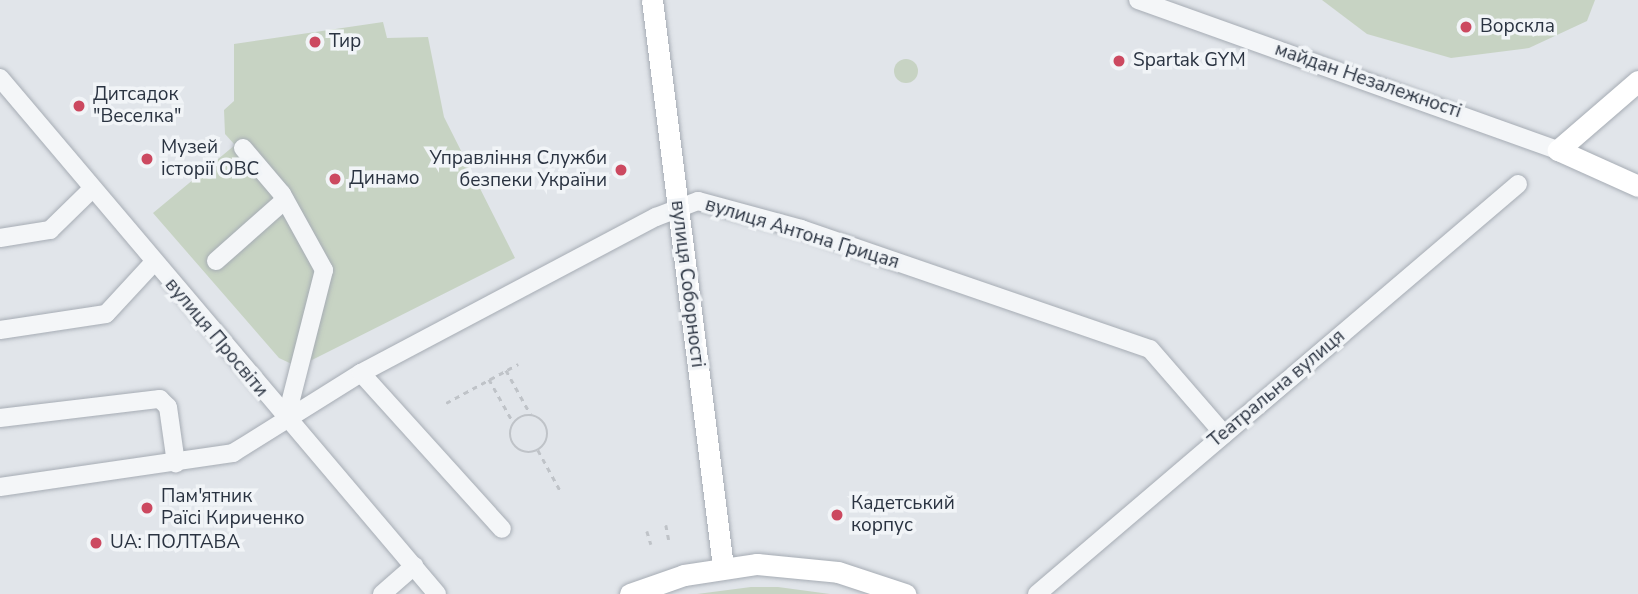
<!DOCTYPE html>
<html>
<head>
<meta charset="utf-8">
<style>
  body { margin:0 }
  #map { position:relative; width:1638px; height:594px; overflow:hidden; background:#e1e5ea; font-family:"Nunito Sans",sans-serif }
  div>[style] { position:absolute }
  .green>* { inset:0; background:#c7d3c3 }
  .round { border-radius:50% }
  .path>* { height:2.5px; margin-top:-1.25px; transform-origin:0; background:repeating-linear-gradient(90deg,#bfc3c8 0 5px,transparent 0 10px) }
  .path>.ring { margin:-1.25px; padding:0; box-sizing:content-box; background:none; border:2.5px solid #bfc3c8; border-radius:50% }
  .roads { filter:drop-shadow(0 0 2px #a6acb4) drop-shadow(0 0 2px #a6acb4) }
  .minor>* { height:18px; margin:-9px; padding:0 9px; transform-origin:9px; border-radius:9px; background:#f4f6f8 }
  .major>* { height:21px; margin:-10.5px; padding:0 10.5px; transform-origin:10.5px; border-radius:10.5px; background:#fff }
  .dots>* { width:19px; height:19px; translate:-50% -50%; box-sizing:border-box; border:4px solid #f1f4f7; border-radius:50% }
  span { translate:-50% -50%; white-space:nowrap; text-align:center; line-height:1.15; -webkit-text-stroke:7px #f1f4f7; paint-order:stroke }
  .poi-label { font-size:19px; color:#2a3341 }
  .left { translate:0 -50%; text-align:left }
  .right { translate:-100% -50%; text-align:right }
  .street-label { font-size:19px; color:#2a3341 }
</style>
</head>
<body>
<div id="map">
  <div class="green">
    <i style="clip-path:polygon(1322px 0,1595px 0,1587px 21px,1529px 48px,1451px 58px,1367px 34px)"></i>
    <i style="clip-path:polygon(383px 22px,387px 38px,428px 37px,444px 117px,515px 258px,298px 367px,279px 358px,153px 213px,235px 145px,225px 134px,224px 110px,234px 101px,234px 44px)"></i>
    <i class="round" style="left:894px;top:59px;width:24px;height:24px"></i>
    <i style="clip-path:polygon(778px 587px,830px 594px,697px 594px,751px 587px)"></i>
  </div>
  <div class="path">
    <i style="left:506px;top:370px;width:51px;rotate:60.9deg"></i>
    <i style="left:489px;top:379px;width:49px;rotate:60.8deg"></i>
    <i style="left:446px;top:403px;width:82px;rotate:-28.4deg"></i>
    <i class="ring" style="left:510px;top:415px;width:35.5px;height:35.5px"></i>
    <i style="left:538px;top:450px;width:46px;rotate:61.2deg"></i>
    <i style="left:666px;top:525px;width:15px;rotate:79deg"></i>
    <i style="left:647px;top:531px;width:14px;rotate:73deg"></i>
  </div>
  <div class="roads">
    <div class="minor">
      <i style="left:1138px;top:0;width:446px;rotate:19.7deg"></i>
      <i style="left:0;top:78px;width:676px;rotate:49.74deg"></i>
      <i style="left:243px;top:148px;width:60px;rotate:49.7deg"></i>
      <i style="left:282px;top:194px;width:87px;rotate:61.1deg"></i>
      <i style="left:324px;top:270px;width:154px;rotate:104.3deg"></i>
      <i style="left:0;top:238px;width:51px;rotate:-9.1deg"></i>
      <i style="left:50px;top:230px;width:59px;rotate:-44.3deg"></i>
      <i style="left:216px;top:261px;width:92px;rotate:-41.5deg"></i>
      <i style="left:0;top:330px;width:107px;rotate:-8.6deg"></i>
      <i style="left:106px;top:314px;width:69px;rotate:-47.3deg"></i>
      <i style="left:361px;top:373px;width:210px;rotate:47.9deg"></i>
      <i style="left:0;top:418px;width:161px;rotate:-6.8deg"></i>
      <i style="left:160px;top:399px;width:11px;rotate:45deg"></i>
      <i style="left:168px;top:407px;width:57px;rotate:81.9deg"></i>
      <i style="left:0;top:487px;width:235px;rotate:-8.3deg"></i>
      <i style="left:233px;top:453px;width:151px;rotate:-32deg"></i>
      <i style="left:361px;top:373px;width:334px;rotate:-27.9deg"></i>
      <i style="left:656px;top:217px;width:45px;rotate:-20.9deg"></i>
      <i style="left:698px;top:201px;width:107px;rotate:15.2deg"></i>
      <i style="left:801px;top:229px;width:369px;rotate:19deg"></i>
      <i style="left:1150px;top:349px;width:113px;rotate:49deg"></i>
      <i style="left:382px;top:594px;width:43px;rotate:-41.2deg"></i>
      <i style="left:1037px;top:594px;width:632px;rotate:-40.44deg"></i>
    </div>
    <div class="major">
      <i style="left:652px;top:0;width:571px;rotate:82.86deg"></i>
      <i style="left:1638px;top:81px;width:106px;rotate:139.2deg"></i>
      <i style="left:1558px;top:150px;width:88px;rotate:24.2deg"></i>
      <i style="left:630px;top:594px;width:57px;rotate:-19.4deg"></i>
      <i style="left:684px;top:575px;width:74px;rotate:-8.6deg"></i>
      <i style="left:757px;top:564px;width:81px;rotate:5.6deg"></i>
      <i style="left:838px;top:572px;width:71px;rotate:18.2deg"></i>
    </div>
  </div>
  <div class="dots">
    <i style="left:1466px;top:27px;background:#cc4960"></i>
    <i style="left:315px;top:42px;background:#cc4960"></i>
    <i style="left:1119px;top:61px;background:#cc4960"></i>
    <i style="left:79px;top:106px;background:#cc4960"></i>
    <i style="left:147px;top:159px;background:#cc4960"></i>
    <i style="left:621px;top:170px;background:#cc4960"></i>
    <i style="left:335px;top:179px;background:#cc4960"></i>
    <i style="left:147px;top:508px;background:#cc4960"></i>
    <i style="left:837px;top:515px;background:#cc4960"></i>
    <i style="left:96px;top:543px;background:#cc4960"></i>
  </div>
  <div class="poi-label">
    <span class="left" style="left:1480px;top:27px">Ворскла</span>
    <span class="left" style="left:329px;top:42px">Тир</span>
    <span class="left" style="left:1133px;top:61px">Spartak GYM</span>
    <span class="left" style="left:93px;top:106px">Дитсадок<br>"Веселка"</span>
    <span class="left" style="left:161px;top:159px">Музей<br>історії ОВС</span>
    <span class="right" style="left:607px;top:170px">Управління Служби<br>безпеки України</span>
    <span class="left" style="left:349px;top:179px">Динамо</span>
    <span class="left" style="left:161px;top:508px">Пам'ятник<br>Раїсі Кириченко</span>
    <span class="left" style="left:851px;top:515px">Кадетський<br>корпус</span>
    <span class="left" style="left:110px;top:543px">UA: ПОЛТАВА</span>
  </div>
  <div class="street-label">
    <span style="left:1368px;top:81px;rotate:19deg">майдан Незалежності</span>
    <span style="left:802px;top:234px;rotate:17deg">вулиця Антона Грицая</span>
    <span style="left:687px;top:284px;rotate:83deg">вулиця Соборності</span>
    <span style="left:216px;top:338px;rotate:50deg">вулиця Просвіти</span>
    <span style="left:1277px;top:389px;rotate:-40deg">Театральна вулиця</span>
  </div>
</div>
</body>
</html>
